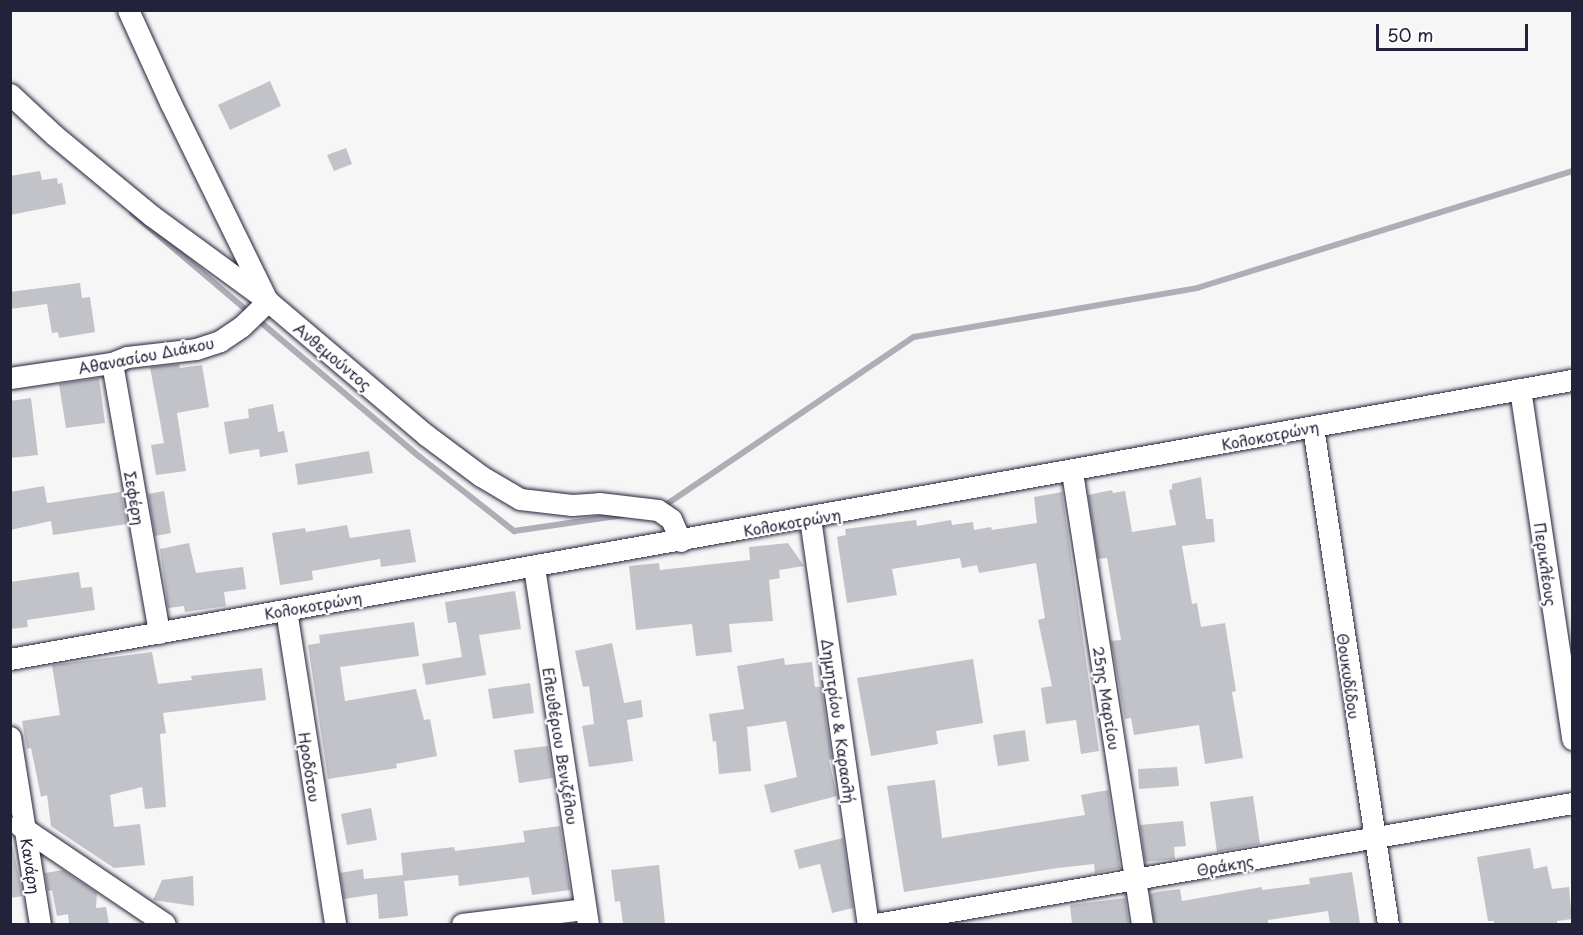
<!DOCTYPE html>
<html>
<head>
<meta charset="utf-8">
<style>
  body { margin:0 }
  #map { position:relative; width:1583px; height:935px; overflow:hidden; background:#f6f6f7; font-family:"Playpen Sans",sans-serif }
  div>[style] { position:absolute }
  .stream>* { height:6px; margin:-3px; padding:0 3px; transform-origin:3px; border-radius:3px; background:#aeaeb7 }
  .building>* { inset:0; background:#c2c2c9 }
  .roads { filter:drop-shadow(0 0 2px #22223b) drop-shadow(0 0 2px #22223b) }
  .street>* { height:21px; margin:-10.5px; padding:0 10.5px; transform-origin:10.5px; border-radius:10.5px; background:#fff }
  span { translate:-50% -50%; white-space:nowrap; text-align:center; line-height:1.15; -webkit-text-stroke:4.5px #fff; paint-order:stroke }
  .street-label { font-size:15px; color:#22223b }
  .frame { position:absolute; inset:0; border:12px solid #22223b; pointer-events:none }
  .scale { position:absolute; left:1376px; top:24px; width:152px; height:27px; box-sizing:border-box; border:3px solid #22223b; border-top:0; padding-left:8px; font-size:18px; line-height:21px; white-space:nowrap; color:#22223b; -webkit-text-stroke:4px #fff; paint-order:stroke }
</style>
</head>
<body>
<div id="map">
  <div class="stream">
    <i style="left:132px;top:213px;width:377px;rotate:40.3deg"></i>
    <i style="left:420px;top:457px;width:120px;rotate:38.2deg"></i>
    <i style="left:514px;top:531px;width:111px;rotate:-8.3deg"></i>
    <i style="left:661px;top:508px;width:305px;rotate:-34.1deg"></i>
    <i style="left:914px;top:337px;width:287px;rotate:-9.8deg"></i>
    <i style="left:1197px;top:288px;width:393px;rotate:-17.3deg"></i>
  </div>
  <div class="building">
    <i style="clip-path:polygon(270px 81px,281px 106px,230px 130px,218px 105px)"></i>
    <i style="clip-path:polygon(346px 148px,352px 164px,334px 171px,327px 155px)"></i>
    <i style="clip-path:polygon(40px 171px,42px 180px,57px 178px,58px 184px,62px 183px,66px 204px,10px 215px,10px 176px)"></i>
    <i style="clip-path:polygon(80px 283px,82px 298px,90px 297px,95px 332px,59px 338px,58px 332px,52px 333px,47px 304px,10px 309px,10px 292px)"></i>
    <i style="clip-path:polygon(179px 364px,180px 368px,202px 365px,209px 407px,177px 413px,186px 471px,156px 475px,151px 445px,164px 443px,150px 367px)"></i>
    <i style="clip-path:polygon(99px 378px,105px 423px,66px 428px,59px 384px)"></i>
    <i style="clip-path:polygon(31px 398px,38px 455px,10px 458px,10px 401px)"></i>
    <i style="clip-path:polygon(273px 404px,278px 432px,284px 431px,288px 452px,260px 457px,259px 449px,229px 454px,224px 422px,249px 418px,248px 409px)"></i>
    <i style="clip-path:polygon(369px 451px,373px 473px,298px 485px,295px 464px)"></i>
    <i style="clip-path:polygon(1201px 477px,1206px 519px,1213px 519px,1215px 542px,1182px 546px,1192px 604px,1197px 603px,1201px 627px,1225px 623px,1236px 691px,1232px 692px,1243px 758px,1205px 764px,1199px 725px,1134px 735px,1131px 718px,1125px 719px,1111px 641px,1121px 640px,1107px 558px,1098px 559px,1088px 495px,1112px 490px,1113px 493px,1125px 491px,1132px 532px,1176px 525px,1169px 490px,1172px 489px,1172px 484px)"></i>
    <i style="clip-path:polygon(44px 486px,47px 503px,121px 492px,127px 524px,53px 535px,51px 521px,10px 530px,10px 492px)"></i>
    <i style="clip-path:polygon(164px 491px,171px 533px,155px 536px,148px 494px)"></i>
    <i style="clip-path:polygon(1062px 492px,1099px 751px,1081px 754px,1076px 720px,1046px 724px,1041px 688px,1052px 686px,1038px 620px,1045px 618px,1036px 563px,979px 573px,977px 565px,962px 568px,960px 558px,892px 569px,897px 595px,847px 603px,837px 537px,846px 535px,845px 529px,916px 520px,917px 526px,951px 520px,952px 525px,973px 522px,974px 530px,991px 527px,992px 530px,1037px 523px,1034px 497px)"></i>
    <i style="clip-path:polygon(347px 525px,350px 538px,410px 529px,416px 562px,381px 567px,380px 559px,312px 571px,313px 580px,280px 585px,272px 533px,305px 528px,306px 532px)"></i>
    <i style="clip-path:polygon(189px 543px,196px 573px,243px 567px,246px 589px,224px 592px,226px 606px,185px 612px,184px 606px,168px 608px,160px 549px)"></i>
    <i style="clip-path:polygon(788px 543px,804px 566px,779px 570px,780px 578px,769px 580px,773px 621px,729px 624px,732px 652px,696px 656px,692px 624px,636px 630px,629px 566px,659px 563px,660px 570px,750px 560px,749px 547px)"></i>
    <i style="clip-path:polygon(79px 572px,81px 588px,92px 587px,95px 610px,27px 620px,28px 627px,10px 629px,10px 582px)"></i>
    <i style="clip-path:polygon(515px 591px,521px 629px,479px 635px,486px 675px,426px 685px,422px 664px,462px 657px,456px 622px,448px 623px,445px 602px)"></i>
    <i style="clip-path:polygon(414px 622px,419px 656px,340px 667px,345px 701px,416px 689px,424px 720px,430px 719px,437px 756px,396px 764px,397px 768px,328px 779px,308px 645px,320px 643px,319px 635px)"></i>
    <i style="clip-path:polygon(612px 643px,624px 703px,641px 700px,643px 717px,627px 720px,633px 761px,589px 767px,582px 726px,594px 724px,589px 686px,583px 687px,575px 651px)"></i>
    <i style="clip-path:polygon(152px 652px,158px 684px,192px 680px,191px 676px,262px 668px,266px 700px,163px 713px,166px 733px,160px 734px,166px 807px,145px 809px,142px 787px,110px 795px,114px 827px,140px 824px,145px 865px,114px 868px,51px 826px,47px 795px,41px 797px,31px 748px,27px 749px,22px 721px,60px 715px,52px 665px)"></i>
    <i style="clip-path:polygon(784px 658px,785px 665px,812px 662px,815px 687px,821px 687px,832px 759px,829px 760px,837px 796px,771px 813px,764px 785px,797px 777px,786px 721px,747px 727px,751px 771px,719px 774px,716px 741px,713px 742px,709px 714px,744px 709px,737px 666px)"></i>
    <i style="clip-path:polygon(973px 659px,983px 723px,936px 731px,938px 744px,871px 756px,857px 678px)"></i>
    <i style="clip-path:polygon(530px 683px,534px 713px,493px 719px,488px 689px)"></i>
    <i style="clip-path:polygon(1025px 730px,1029px 761px,998px 766px,993px 735px)"></i>
    <i style="clip-path:polygon(548px 746px,553px 778px,519px 783px,514px 750px)"></i>
    <i style="clip-path:polygon(1177px 767px,1179px 786px,1139px 789px,1138px 769px)"></i>
    <i style="clip-path:polygon(935px 780px,942px 838px,1085px 815px,1081px 795px,1108px 790px,1120px 868px,1095px 873px,1094px 864px,1058px 868px,904px 892px,887px 786px)"></i>
    <i style="clip-path:polygon(1253px 796px,1260px 844px,1217px 852px,1210px 802px)"></i>
    <i style="clip-path:polygon(371px 808px,377px 840px,347px 845px,341px 814px)"></i>
    <i style="clip-path:polygon(1183px 821px,1186px 846px,1174px 847px,1175px 859px,1145px 862px,1140px 825px)"></i>
    <i style="clip-path:polygon(560px 826px,570px 890px,532px 895px,529px 877px,459px 886px,458px 875px,404px 881px,408px 916px,379px 919px,377px 894px,344px 899px,340px 873px,363px 869px,364px 879px,403px 875px,401px 853px,454px 847px,455px 851px,525px 842px,523px 831px)"></i>
    <i style="clip-path:polygon(10px 834px,23px 896px,10px 898px)"></i>
    <i style="clip-path:polygon(843px 838px,853px 908px,832px 913px,820px 864px,799px 869px,794px 850px)"></i>
    <i style="clip-path:polygon(1530px 848px,1534px 869px,1547px 866px,1552px 889px,1569px 887px,1572px 919px,1557px 921px,1557px 924px,1494px 924px,1494px 921px,1488px 921px,1477px 857px)"></i>
    <i style="clip-path:polygon(659px 865px,665px 924px,623px 924px,620px 901px,615px 902px,611px 870px)"></i>
    <i style="clip-path:polygon(63px 870px,97px 893px,96px 908px,106px 907px,109px 924px,69px 924px,68px 914px,57px 916px,52px 890px,48px 891px,45px 873px)"></i>
    <i style="clip-path:polygon(1352px 872px,1360px 924px,1330px 924px,1328px 911px,1268px 920px,1268px 924px,1154px 924px,1150px 894px,1156px 892px,1180px 889px,1182px 901px,1262px 887px,1262px 890px,1310px 884px,1309px 878px)"></i>
    <i style="clip-path:polygon(193px 876px,194px 906px,153px 900px,162px 880px)"></i>
    <i style="clip-path:polygon(1125px 898px,1129px 924px,1072px 924px,1070px 905px)"></i>
  </div>
  <div class="roads">
    <div class="street">
      <i style="left:128px;top:10px;width:101px;rotate:65.5deg"></i>
      <i style="left:170px;top:102px;width:220px;rotate:63.9deg"></i>
      <i style="left:10px;top:94px;width:60px;rotate:43deg"></i>
      <i style="left:54px;top:135px;width:127px;rotate:39.6deg"></i>
      <i style="left:152px;top:216px;width:144px;rotate:36.2deg"></i>
      <i style="left:268px;top:301px;width:207px;rotate:40.3deg"></i>
      <i style="left:426px;top:435px;width:69px;rotate:36.7deg"></i>
      <i style="left:481px;top:476px;width:45px;rotate:30.5deg"></i>
      <i style="left:520px;top:499px;width:52px;rotate:6.6deg"></i>
      <i style="left:572px;top:505px;width:27px;rotate:-4deg"></i>
      <i style="left:599px;top:503px;width:59px;rotate:6.8deg"></i>
      <i style="left:658px;top:510px;width:16px;rotate:35deg"></i>
      <i style="left:671px;top:519px;width:24px;rotate:66deg"></i>
      <i style="left:112px;top:363px;width:274px;rotate:80.1deg"></i>
      <i style="left:10px;top:378px;width:103px;rotate:-8.4deg"></i>
      <i style="left:112px;top:363px;width:16px;rotate:-22deg"></i>
      <i style="left:127px;top:357px;width:69px;rotate:-6.6deg"></i>
      <i style="left:196px;top:349px;width:25px;rotate:-18deg"></i>
      <i style="left:220px;top:341px;width:25px;rotate:-34deg"></i>
      <i style="left:241px;top:327px;width:37px;rotate:-44deg"></i>
      <i style="left:1520px;top:389px;width:354px;rotate:81.5deg"></i>
      <i style="left:1313px;top:427px;width:503px;rotate:81.42deg"></i>
      <i style="left:1072px;top:472px;width:457px;rotate:81.2deg"></i>
      <i style="left:810px;top:518px;width:410px;rotate:81.9deg"></i>
      <i style="left:534px;top:567px;width:361px;rotate:81.4deg"></i>
      <i style="left:286px;top:610px;width:318px;rotate:81.1deg"></i>
      <i style="left:10px;top:659px;width:1587px;rotate:-10.13deg"></i>
      <i style="left:10px;top:737px;width:189px;rotate:80.9deg"></i>
      <i style="left:19px;top:825px;width:176px;rotate:34.1deg"></i>
      <i style="left:462px;top:924px;width:124px;rotate:-7deg"></i>
      <i style="left:876px;top:924px;width:706px;rotate:-9.86deg"></i>
    </div>
  </div>
  <div class="street-label">
    <span style="left:146px;top:355px;rotate:-11deg">Αθανασίου Διάκου</span>
    <span style="left:333px;top:356px;rotate:40deg">Ανθεμούντος</span>
    <span style="left:1270px;top:435px;rotate:-11deg">Κολοκοτρώνη</span>
    <span style="left:135px;top:498px;rotate:80deg">Σεφέρη</span>
    <span style="left:792px;top:522px;rotate:-10deg">Κολοκοτρώνη</span>
    <span style="left:1546px;top:564px;rotate:82deg">Περικλέους</span>
    <span style="left:313px;top:605px;rotate:-10deg">Κολοκοτρώνη</span>
    <span style="left:1349px;top:676px;rotate:82deg">Θουκυδίδου</span>
    <span style="left:1107px;top:698px;rotate:81deg">25ης Μαρτίου</span>
    <span style="left:839px;top:721px;rotate:82deg">Δημητρίου &amp; Καραολή</span>
    <span style="left:561px;top:746px;rotate:81deg">Ελευθέριου Βενιζέλου</span>
    <span style="left:310px;top:767px;rotate:81deg">Ηροδότου</span>
    <span style="left:1225px;top:865px;rotate:-10deg">Θράκης</span>
    <span style="left:31px;top:866px;rotate:81deg">Κανάρη</span>
  </div>
  <div class="frame"></div>
  <div class="scale">50 m</div>
</div>
</body>
</html>
